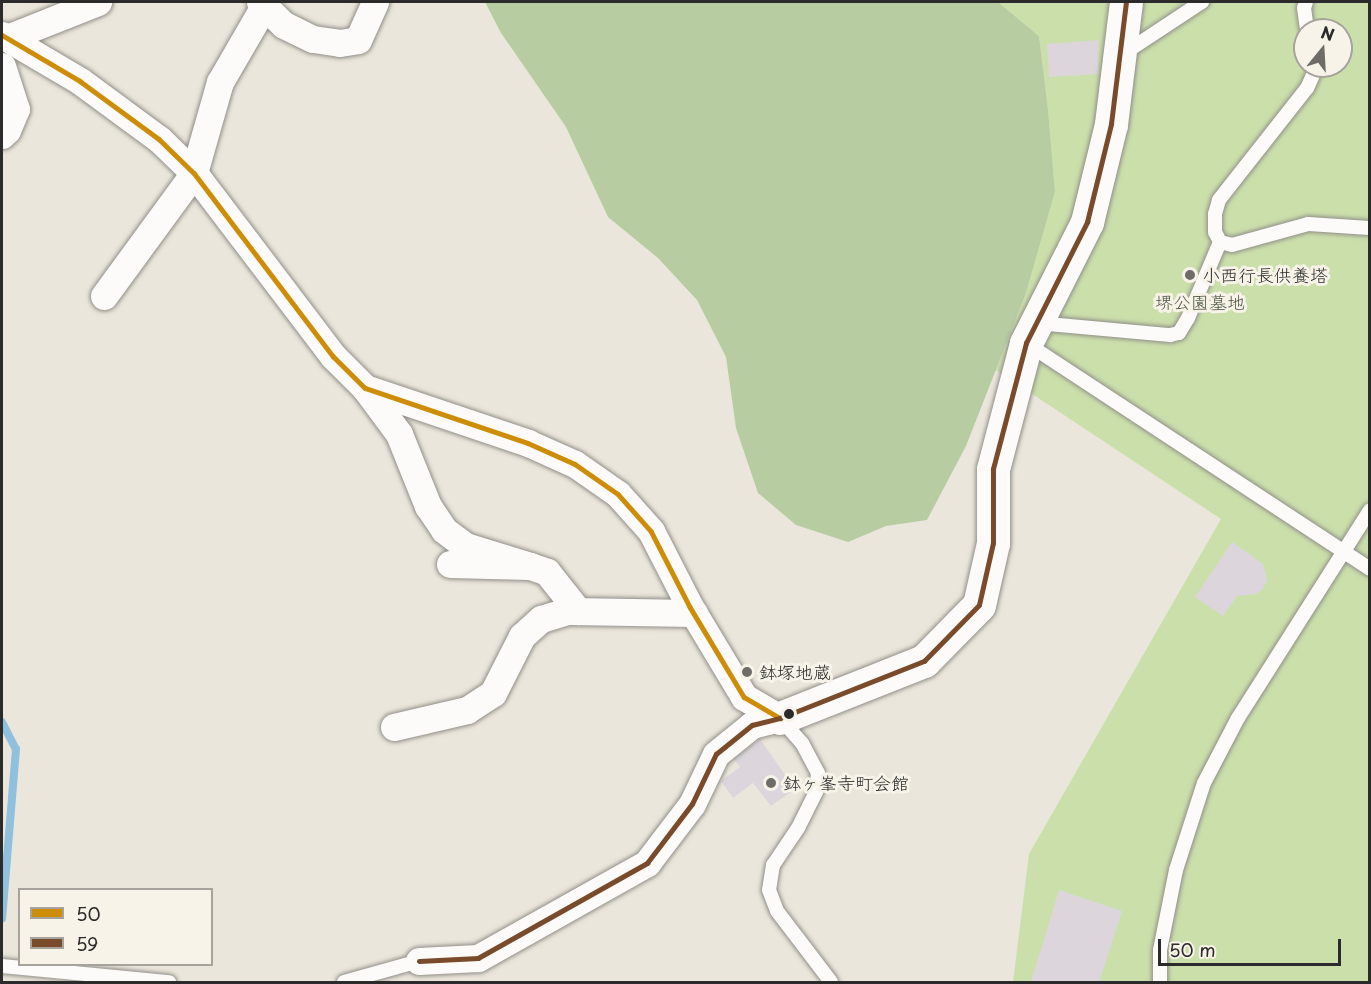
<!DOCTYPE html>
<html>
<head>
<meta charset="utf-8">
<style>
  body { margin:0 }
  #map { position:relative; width:1371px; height:984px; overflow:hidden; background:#ebe6db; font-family:"Playpen Sans","Klee One",sans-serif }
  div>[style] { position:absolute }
  .green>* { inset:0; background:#cbdfab }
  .forest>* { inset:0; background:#b7cda1 }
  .stream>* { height:8px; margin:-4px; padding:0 4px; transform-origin:4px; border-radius:4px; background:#8fc0de }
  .building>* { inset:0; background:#dcd6dc }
  .roads { filter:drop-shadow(0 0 2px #918f89) drop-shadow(0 0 2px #918f89) }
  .service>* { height:14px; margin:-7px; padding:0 7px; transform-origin:7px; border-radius:7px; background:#fcfbfa }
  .minor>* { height:27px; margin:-13.5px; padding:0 13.5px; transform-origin:13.5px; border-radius:13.5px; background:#fcfbfa }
  .tertiary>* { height:33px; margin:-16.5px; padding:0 16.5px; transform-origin:16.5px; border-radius:16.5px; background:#fcfbfa }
  .bus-1>* { height:4.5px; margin:-2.25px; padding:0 2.25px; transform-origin:2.25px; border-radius:2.25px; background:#ce8d09 }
  .bus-2>* { height:4.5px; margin:-2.25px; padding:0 2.25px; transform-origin:2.25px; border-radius:2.25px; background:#7a4b2a }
  .dots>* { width:16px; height:16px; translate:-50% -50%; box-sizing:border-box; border:3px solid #f7f3e8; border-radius:50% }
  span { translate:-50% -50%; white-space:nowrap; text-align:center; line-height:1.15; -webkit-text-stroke:6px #f7f3e8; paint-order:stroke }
  .poi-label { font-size:18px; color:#2b2b2b }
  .left { translate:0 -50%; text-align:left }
  .park-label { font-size:18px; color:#4c5641 }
  .frame { position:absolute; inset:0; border:3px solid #2b2b2b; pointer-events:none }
  .legend { position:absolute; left:18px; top:888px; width:195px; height:78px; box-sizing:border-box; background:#f7f3e8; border:2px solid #a5a39c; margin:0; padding:8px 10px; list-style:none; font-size:18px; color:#2b2b2b }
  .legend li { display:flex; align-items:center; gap:12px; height:30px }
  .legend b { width:30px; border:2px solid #a5a39c }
  .north { position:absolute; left:1293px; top:18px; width:60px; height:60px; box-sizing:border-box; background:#f7f3e8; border:2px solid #a5a39c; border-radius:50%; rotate:18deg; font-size:16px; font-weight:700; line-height:24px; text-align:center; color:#2b2b2b }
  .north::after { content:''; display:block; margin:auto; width:21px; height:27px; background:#6e6c69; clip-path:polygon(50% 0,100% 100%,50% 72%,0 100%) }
  .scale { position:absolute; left:1158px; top:939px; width:183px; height:27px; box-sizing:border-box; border:3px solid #2b2b2b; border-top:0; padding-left:8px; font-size:18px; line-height:21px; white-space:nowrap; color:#2b2b2b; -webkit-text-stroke:4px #f7f3e8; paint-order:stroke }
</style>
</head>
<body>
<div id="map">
  <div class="green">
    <i style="clip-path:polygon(evenodd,998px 2px,1369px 2px,1369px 982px,1013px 982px,1029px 854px,1221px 519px,996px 370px,1026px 293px,1055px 192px,1048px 109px,1039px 36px,998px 2px,1305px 30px,1341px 30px,1341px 66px,1305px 66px,1305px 30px)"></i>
  </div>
  <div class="forest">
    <i style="clip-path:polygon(485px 2px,998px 2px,1039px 36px,1048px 109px,1055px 192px,1026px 293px,966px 446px,927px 520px,886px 526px,848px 542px,796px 525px,758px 493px,736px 428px,726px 357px,697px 300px,658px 258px,608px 217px,566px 127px,501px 33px)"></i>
  </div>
  <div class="stream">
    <i style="left:2px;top:722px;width:30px;rotate:63deg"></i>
    <i style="left:16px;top:749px;width:170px;rotate:94.7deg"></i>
  </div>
  <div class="building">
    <i style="clip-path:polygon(1099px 40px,1098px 74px,1049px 77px,1047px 44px)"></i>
    <i style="clip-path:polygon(1232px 542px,1263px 564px,1267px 580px,1263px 589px,1256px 594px,1237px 596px,1223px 616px,1195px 597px)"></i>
    <i style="clip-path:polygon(760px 739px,795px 789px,771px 806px,753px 783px,733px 798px,721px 781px,740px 767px,734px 759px)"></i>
    <i style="clip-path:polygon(1059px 890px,1122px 911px,1099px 982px,1031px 982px)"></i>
  </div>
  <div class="roads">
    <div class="service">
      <i style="left:1306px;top:2px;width:6px;rotate:108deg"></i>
      <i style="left:1304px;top:8px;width:22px;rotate:82deg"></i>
      <i style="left:1123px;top:54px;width:95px;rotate:-33.4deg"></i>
      <i style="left:1317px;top:66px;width:24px;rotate:114deg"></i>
      <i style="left:1307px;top:88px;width:142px;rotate:128.2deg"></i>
      <i style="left:1219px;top:200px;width:15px;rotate:106deg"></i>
      <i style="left:1215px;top:214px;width:18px;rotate:90deg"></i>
      <i style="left:1215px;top:232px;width:11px;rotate:63deg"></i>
      <i style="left:1220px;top:242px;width:12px;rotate:14deg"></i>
      <i style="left:1232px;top:245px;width:79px;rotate:-15.4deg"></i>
      <i style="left:1308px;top:224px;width:62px;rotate:3.7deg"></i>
      <i style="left:1037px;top:323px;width:134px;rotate:5.2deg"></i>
      <i style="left:1170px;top:335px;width:9px;rotate:-13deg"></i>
      <i style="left:1179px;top:333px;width:17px;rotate:-59deg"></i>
      <i style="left:1188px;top:318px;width:82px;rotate:-67.2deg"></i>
      <i style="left:1026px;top:343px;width:412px;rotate:33.3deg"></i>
      <i style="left:780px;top:718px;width:33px;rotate:49deg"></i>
      <i style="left:802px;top:743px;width:34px;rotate:62deg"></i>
      <i style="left:818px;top:773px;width:19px;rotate:96deg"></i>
      <i style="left:816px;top:792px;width:40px;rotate:116.6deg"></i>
      <i style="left:798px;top:828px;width:45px;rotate:124deg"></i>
      <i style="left:773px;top:865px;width:25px;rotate:99deg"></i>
      <i style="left:769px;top:890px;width:22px;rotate:69deg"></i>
      <i style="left:777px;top:911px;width:89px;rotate:52.7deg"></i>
      <i style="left:2px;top:966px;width:168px;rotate:5.5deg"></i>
      <i style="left:344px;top:982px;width:78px;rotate:-15.6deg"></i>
      <i style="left:1160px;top:982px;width:32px;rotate:-90deg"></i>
      <i style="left:1160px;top:950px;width:82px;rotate:-78.7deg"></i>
      <i style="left:1176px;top:870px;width:91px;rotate:-72.2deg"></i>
      <i style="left:1204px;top:783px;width:73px;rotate:-62.4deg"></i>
      <i style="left:1238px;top:718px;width:246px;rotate:-57.6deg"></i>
    </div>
    <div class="minor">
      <i style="left:260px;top:2px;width:33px;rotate:44deg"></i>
      <i style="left:284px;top:25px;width:32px;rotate:26deg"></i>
      <i style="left:313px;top:39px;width:27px;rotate:8deg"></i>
      <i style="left:340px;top:43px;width:18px;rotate:-9deg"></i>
      <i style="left:358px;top:40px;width:42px;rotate:-65.9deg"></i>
      <i style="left:2px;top:35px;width:91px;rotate:30.5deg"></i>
      <i style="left:80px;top:81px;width:98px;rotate:36.3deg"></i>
      <i style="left:159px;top:139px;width:49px;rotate:44.2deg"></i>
      <i style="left:194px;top:173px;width:230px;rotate:52.8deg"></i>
      <i style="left:333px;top:356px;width:45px;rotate:45deg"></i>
      <i style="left:365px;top:388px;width:172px;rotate:18.6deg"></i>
      <i style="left:528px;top:443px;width:51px;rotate:24.1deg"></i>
      <i style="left:575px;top:464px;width:52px;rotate:34.9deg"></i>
      <i style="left:618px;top:494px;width:50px;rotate:48.3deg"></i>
      <i style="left:651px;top:531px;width:85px;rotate:62.8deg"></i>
      <i style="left:690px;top:607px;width:105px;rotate:59deg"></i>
      <i style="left:744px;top:697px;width:42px;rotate:30.3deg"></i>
      <i style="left:7px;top:38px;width:98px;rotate:-21.6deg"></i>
      <i style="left:2px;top:66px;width:45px;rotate:72deg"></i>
      <i style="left:16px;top:109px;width:23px;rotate:113deg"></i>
      <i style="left:7px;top:130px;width:7px;rotate:135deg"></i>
      <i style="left:104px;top:296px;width:152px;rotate:-53.8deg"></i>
      <i style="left:194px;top:173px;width:95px;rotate:-74.1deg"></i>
      <i style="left:220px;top:82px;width:88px;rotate:-59.9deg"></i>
      <i style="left:365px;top:388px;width:57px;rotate:53.5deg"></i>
      <i style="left:399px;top:434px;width:78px;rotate:68.1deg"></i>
      <i style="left:428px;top:506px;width:29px;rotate:56deg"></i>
      <i style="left:444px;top:530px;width:26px;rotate:37deg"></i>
      <i style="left:465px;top:546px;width:68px;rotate:17.1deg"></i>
      <i style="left:450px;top:564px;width:80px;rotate:1.4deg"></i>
      <i style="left:530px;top:566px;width:18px;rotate:19deg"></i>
      <i style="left:547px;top:572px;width:50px;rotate:51.5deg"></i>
      <i style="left:394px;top:727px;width:75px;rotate:-13.1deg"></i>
      <i style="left:467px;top:710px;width:31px;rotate:-33deg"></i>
      <i style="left:493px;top:693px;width:64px;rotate:-63deg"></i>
      <i style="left:522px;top:636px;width:25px;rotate:-42deg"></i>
      <i style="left:541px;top:619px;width:28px;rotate:-17deg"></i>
      <i style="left:568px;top:611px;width:126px;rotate:0.9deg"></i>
      <i style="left:419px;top:961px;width:59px;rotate:-2.9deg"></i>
      <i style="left:478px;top:958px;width:194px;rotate:-29.3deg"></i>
      <i style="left:647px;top:863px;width:74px;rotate:-52.7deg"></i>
      <i style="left:692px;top:804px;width:55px;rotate:-64.4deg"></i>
      <i style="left:716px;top:754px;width:46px;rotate:-38.9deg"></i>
      <i style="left:752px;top:725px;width:29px;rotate:-14deg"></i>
    </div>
    <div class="tertiary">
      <i style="left:780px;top:718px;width:155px;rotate:-21.6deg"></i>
      <i style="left:924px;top:661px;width:78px;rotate:-45.5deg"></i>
      <i style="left:979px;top:605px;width:64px;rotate:-77.3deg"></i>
      <i style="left:993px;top:543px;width:74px;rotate:-90deg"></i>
      <i style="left:993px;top:469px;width:130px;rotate:-75.3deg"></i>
      <i style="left:1026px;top:343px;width:136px;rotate:-63.2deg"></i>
      <i style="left:1087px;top:222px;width:101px;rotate:-76.2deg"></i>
      <i style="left:1111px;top:124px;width:123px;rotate:-83deg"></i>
    </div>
  </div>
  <div class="bus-1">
    <i style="left:2px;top:35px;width:91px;rotate:30.5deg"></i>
    <i style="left:80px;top:81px;width:98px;rotate:36.3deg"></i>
    <i style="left:159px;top:139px;width:49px;rotate:44.2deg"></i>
    <i style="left:194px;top:173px;width:230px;rotate:52.8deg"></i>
    <i style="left:333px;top:356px;width:45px;rotate:45deg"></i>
    <i style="left:365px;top:388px;width:172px;rotate:18.6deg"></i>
    <i style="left:528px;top:443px;width:51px;rotate:24.1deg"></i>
    <i style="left:575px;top:464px;width:52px;rotate:34.9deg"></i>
    <i style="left:618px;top:494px;width:50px;rotate:48.3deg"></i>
    <i style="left:651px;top:531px;width:85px;rotate:62.8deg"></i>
    <i style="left:690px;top:607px;width:105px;rotate:59deg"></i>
    <i style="left:744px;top:697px;width:42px;rotate:30.3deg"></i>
  </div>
  <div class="bus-2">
    <i style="left:419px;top:961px;width:59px;rotate:-2.9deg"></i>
    <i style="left:478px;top:958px;width:194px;rotate:-29.3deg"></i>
    <i style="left:647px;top:863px;width:74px;rotate:-52.7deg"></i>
    <i style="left:692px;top:804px;width:55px;rotate:-64.4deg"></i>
    <i style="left:716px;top:754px;width:46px;rotate:-38.9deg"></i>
    <i style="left:752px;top:725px;width:29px;rotate:-14deg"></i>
    <i style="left:780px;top:718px;width:155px;rotate:-21.6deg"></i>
    <i style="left:924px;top:661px;width:78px;rotate:-45.5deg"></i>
    <i style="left:979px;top:605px;width:64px;rotate:-77.3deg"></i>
    <i style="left:993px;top:543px;width:74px;rotate:-90deg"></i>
    <i style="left:993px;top:469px;width:130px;rotate:-75.3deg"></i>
    <i style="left:1026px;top:343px;width:136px;rotate:-63.2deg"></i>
    <i style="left:1087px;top:222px;width:101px;rotate:-76.2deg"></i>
    <i style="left:1111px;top:124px;width:123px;rotate:-83deg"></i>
  </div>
  <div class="dots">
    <i style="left:1190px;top:275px;background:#6e6c69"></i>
    <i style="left:747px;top:672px;background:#6e6c69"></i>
    <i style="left:789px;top:714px;background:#2b2b2b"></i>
    <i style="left:771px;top:783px;background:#6e6c69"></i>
  </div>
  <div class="poi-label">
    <span class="left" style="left:1202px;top:275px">小西行長供養塔</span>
    <span class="left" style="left:759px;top:672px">鉢塚地蔵</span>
    <span class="left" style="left:783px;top:783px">鉢ヶ峯寺町会館</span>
  </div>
  <div class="park-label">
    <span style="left:1200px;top:302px">堺公園墓地</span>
  </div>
  <div class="frame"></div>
  <ul class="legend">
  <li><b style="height:8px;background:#ce8d09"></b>50</li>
  <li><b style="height:8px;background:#7a4b2a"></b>59</li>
  </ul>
  <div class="north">N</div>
  <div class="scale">50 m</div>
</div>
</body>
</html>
